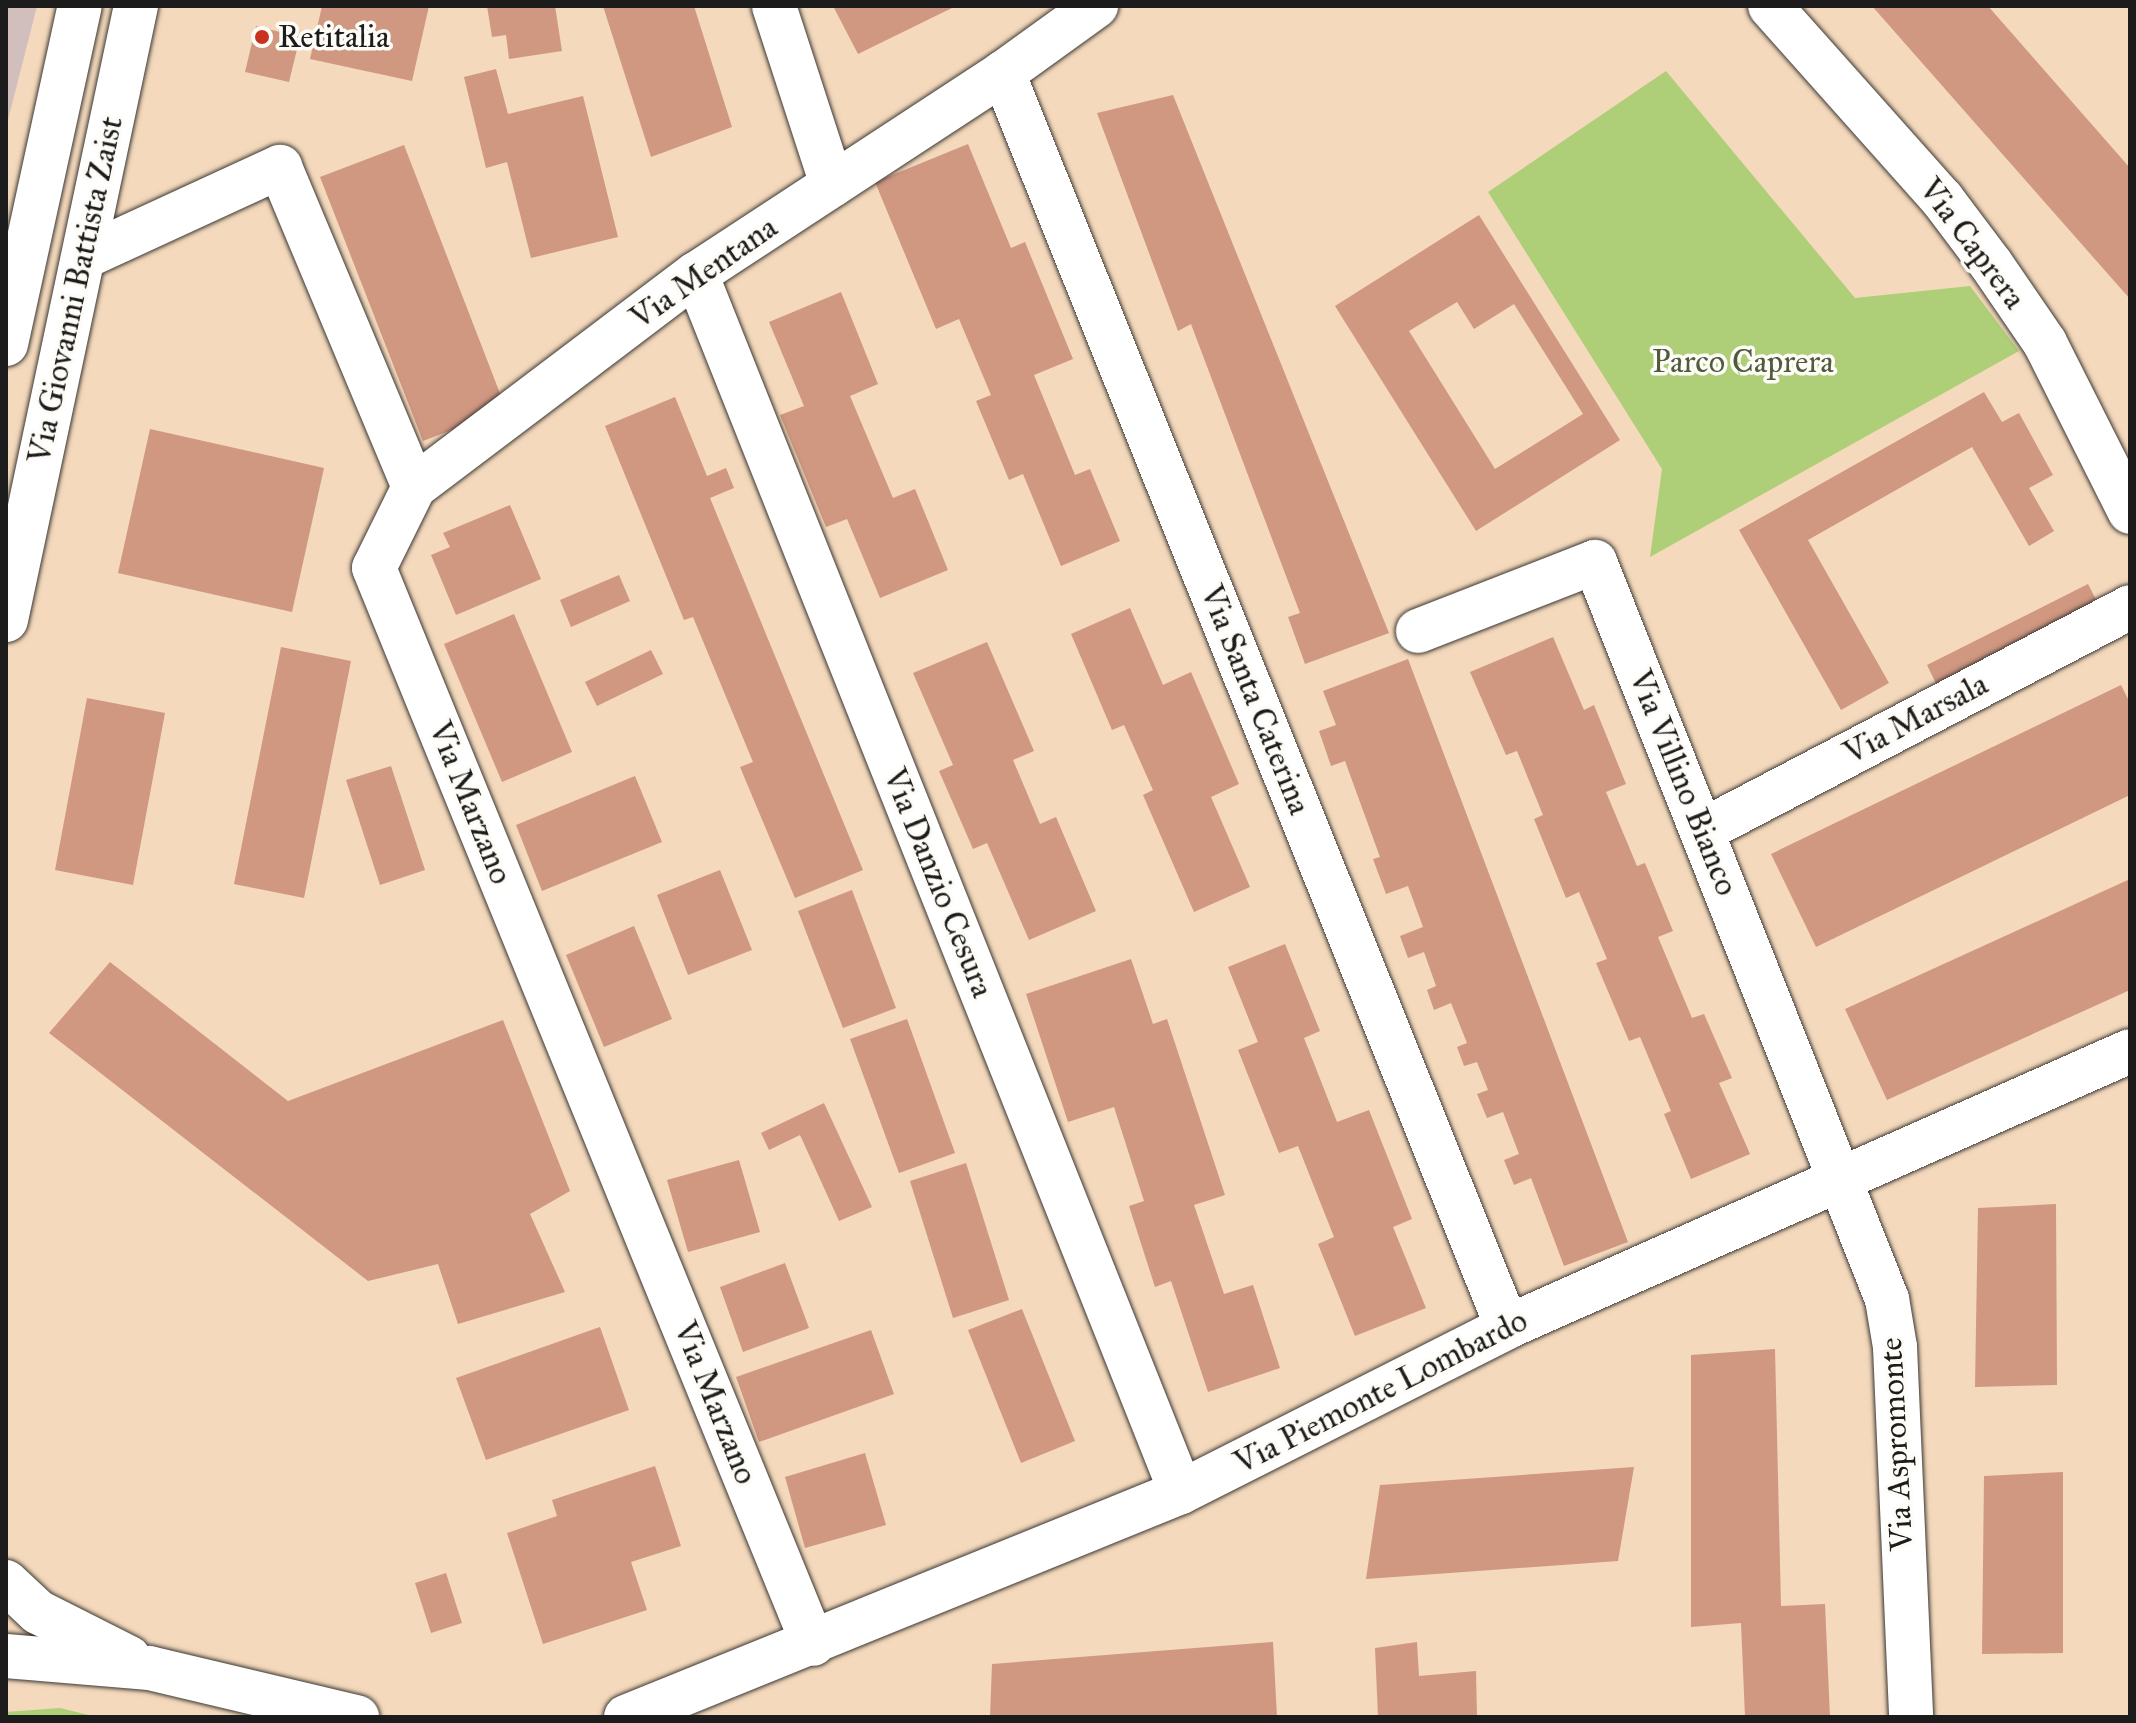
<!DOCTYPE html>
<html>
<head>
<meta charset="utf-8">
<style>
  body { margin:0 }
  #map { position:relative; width:2136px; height:1723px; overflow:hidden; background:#f4d9bc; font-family:"IM FELL Great Primer",serif }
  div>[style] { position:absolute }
  .industrial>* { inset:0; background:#d1bfbd }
  .green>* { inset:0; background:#aecf78 }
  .building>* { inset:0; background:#d09781 }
  .roads { filter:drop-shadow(0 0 2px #3c3834) drop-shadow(0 0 2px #3c3834) }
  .street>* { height:44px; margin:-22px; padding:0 22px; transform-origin:22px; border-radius:22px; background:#fff }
  .primary>* { height:44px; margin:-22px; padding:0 22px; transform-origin:22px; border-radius:22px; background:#fff }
  .dots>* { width:22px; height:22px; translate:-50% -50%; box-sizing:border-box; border:4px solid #fdfcf7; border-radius:50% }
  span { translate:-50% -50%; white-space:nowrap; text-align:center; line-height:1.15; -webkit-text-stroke:7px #fdfcf7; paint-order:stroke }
  .poi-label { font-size:32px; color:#1c1c1c }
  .left { translate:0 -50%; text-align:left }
  .street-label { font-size:32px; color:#1c1c1c }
  .park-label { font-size:32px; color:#4f5b3c }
  .frame { position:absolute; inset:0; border:8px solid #1c1c1c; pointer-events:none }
</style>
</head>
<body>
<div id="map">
  <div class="industrial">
    <i style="clip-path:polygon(6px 6px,37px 6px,6px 128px)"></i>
  </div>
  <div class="green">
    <i style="clip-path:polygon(1666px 71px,1855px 298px,1970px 286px,2019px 351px,1650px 557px,1662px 469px,1488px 192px)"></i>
    <i style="clip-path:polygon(60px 1708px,97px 1717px,6px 1717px,6px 1712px)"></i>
  </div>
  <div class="building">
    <i style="clip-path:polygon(322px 6px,429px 6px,412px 81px,310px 59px)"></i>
    <i style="clip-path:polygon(487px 6px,555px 6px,562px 51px,509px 59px,506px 35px,492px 37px)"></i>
    <i style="clip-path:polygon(603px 6px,694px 6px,732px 127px,651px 157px)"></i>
    <i style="clip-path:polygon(833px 6px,956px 6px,858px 54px)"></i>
    <i style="clip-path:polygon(1872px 6px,1988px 6px,2130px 168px,2130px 299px)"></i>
    <i style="clip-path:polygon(256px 26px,300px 37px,289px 82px,245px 72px)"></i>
    <i style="clip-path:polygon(496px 69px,508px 114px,583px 96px,618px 237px,531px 258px,507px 162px,486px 168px,464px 77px)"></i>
    <i style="clip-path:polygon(1173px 95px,1389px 633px,1305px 664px,1288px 617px,1300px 613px,1191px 324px,1178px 331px,1097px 113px)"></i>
    <i style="clip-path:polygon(968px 144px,1011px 248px,1025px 242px,1073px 359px,1034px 375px,1075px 475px,1090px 469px,1120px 541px,1061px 566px,1023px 474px,1009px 480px,976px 401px,991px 395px,959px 319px,936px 329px,875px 182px)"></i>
    <i style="clip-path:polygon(404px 145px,506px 409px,423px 441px,320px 177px)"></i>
    <i style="clip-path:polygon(evenodd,1479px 215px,1620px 440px,1476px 531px,1335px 306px,1479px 215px,1457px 302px,1474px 329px,1514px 304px,1583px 414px,1495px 469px,1409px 331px,1457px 302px)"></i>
    <i style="clip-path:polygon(841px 292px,878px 384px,850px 396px,893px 498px,915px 489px,948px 570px,880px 598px,847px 519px,826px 527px,780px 415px,804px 406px,769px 322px)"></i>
    <i style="clip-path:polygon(1984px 392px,2002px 422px,2019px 413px,2053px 475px,2029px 488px,2054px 531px,2029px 546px,1972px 447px,1808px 540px,1889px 683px,1841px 710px,1739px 530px)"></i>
    <i style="clip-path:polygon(675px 397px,707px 476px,726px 468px,734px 488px,710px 498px,863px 870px,795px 898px,740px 767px,753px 762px,693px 617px,684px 620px,605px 426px)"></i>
    <i style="clip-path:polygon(150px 429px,324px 468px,292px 612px,118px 573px)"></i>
    <i style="clip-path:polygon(510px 505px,541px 579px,456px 615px,431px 555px,450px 547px,443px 533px)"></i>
    <i style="clip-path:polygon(619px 575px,630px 601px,571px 627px,560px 600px)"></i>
    <i style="clip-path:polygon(2088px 584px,2103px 613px,1941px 694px,1927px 665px)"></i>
    <i style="clip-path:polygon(1130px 608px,1163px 685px,1191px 672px,1239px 784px,1211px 797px,1250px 887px,1194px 912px,1143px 795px,1153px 790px,1124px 725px,1112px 730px,1071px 634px)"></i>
    <i style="clip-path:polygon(514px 614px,572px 752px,502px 782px,444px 644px)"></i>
    <i style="clip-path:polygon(1553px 637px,1584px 710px,1594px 705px,1626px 784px,1606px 792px,1637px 866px,1645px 863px,1673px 931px,1658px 937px,1692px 1018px,1704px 1014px,1732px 1078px,1719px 1083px,1750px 1154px,1691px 1179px,1664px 1114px,1671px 1111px,1640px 1037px,1629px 1041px,1596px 963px,1607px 959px,1579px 892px,1566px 898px,1534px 819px,1543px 815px,1517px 751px,1506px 755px,1470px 672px)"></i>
    <i style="clip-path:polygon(987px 642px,1034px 751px,1013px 760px,1040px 824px,1056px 817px,1096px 911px,1029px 940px,987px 843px,973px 849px,939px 771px,953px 765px,913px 673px)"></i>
    <i style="clip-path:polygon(281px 647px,351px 661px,304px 898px,234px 884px)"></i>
    <i style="clip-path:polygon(651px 650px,663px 674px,597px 706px,585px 682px)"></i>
    <i style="clip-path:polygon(1408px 659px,1628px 1242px,1564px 1266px,1531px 1178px,1514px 1185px,1504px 1160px,1519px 1154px,1503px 1112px,1487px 1118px,1477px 1094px,1488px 1090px,1477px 1062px,1464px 1066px,1457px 1047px,1467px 1043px,1451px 1003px,1434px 1010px,1427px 990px,1436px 986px,1424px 952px,1408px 958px,1400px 936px,1423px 927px,1408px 886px,1386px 894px,1373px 859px,1380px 857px,1345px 761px,1331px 766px,1319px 731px,1336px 725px,1323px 691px)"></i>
    <i style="clip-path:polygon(2121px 685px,2130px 703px,2130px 795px,1816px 947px,1771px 854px)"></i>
    <i style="clip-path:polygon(87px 698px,165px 713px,133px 885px,55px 870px)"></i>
    <i style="clip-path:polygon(391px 766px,425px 870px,380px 885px,346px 780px)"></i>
    <i style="clip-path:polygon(635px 776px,662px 842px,542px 891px,516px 825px)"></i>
    <i style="clip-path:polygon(720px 870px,752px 950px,688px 975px,657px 895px)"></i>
    <i style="clip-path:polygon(2130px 879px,2130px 990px,1887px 1100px,1845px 1009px)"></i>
    <i style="clip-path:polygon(852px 890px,896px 1008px,843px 1028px,798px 911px)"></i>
    <i style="clip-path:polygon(634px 926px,672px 1019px,604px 1047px,566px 955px)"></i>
    <i style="clip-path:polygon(1285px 944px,1320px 1031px,1304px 1038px,1337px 1122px,1369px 1110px,1412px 1219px,1393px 1227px,1426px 1308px,1355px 1336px,1318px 1244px,1334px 1237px,1298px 1146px,1279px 1153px,1238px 1050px,1258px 1042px,1228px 967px)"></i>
    <i style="clip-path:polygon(1131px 959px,1153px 1024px,1167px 1019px,1225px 1195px,1194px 1205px,1224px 1294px,1253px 1285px,1280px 1368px,1208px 1392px,1171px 1281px,1155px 1287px,1129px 1206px,1144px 1201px,1114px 1107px,1068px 1122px,1026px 994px)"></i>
    <i style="clip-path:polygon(110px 962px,288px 1101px,503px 1020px,570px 1191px,530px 1214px,565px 1292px,458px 1324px,438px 1264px,368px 1281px,49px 1033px)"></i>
    <i style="clip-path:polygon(907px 1019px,955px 1153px,899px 1173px,850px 1039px)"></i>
    <i style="clip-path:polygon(824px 1103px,872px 1207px,839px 1221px,800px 1135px,769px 1150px,761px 1133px)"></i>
    <i style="clip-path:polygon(739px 1160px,760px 1232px,688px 1252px,667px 1180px)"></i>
    <i style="clip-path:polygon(966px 1163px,1009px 1300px,953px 1318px,910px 1181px)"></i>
    <i style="clip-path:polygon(2056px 1204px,2057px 1385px,1975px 1387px,1978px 1208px)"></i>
    <i style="clip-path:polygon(785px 1263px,809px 1328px,743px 1352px,720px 1287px)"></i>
    <i style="clip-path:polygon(1022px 1309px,1075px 1441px,1021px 1463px,968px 1330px)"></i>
    <i style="clip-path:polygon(600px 1327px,629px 1410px,486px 1460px,456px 1378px)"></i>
    <i style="clip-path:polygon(871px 1330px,894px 1394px,759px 1442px,736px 1377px)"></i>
    <i style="clip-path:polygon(1775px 1349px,1781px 1606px,1825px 1604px,1830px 1717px,1745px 1717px,1741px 1623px,1691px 1627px,1691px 1355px)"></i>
    <i style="clip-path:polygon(865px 1453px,886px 1525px,805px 1548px,785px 1477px)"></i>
    <i style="clip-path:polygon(655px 1466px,681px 1546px,631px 1562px,647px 1610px,543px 1644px,507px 1533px,557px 1516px,552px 1500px)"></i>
    <i style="clip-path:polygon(1634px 1467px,1618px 1561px,1366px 1579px,1380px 1485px)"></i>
    <i style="clip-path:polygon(2063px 1472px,2063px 1653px,1982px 1654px,1984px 1476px)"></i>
    <i style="clip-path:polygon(446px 1573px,462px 1623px,431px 1633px,415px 1583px)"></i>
    <i style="clip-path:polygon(1273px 1642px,1277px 1717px,990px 1717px,992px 1664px)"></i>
    <i style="clip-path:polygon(1417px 1642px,1419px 1676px,1476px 1671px,1477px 1717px,1378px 1717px,1375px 1648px)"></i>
  </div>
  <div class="roads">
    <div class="street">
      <i style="left:774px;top:6px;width:188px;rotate:72deg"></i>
      <i style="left:1770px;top:6px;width:259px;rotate:48.3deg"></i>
      <i style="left:1942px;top:199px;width:81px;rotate:53deg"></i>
      <i style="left:1991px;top:264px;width:96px;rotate:55.6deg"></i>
      <i style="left:2045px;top:343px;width:189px;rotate:63.3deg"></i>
      <i style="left:1003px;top:73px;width:1351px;rotate:68.1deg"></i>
      <i style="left:84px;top:257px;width:216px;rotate:-24.7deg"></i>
      <i style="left:280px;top:167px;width:347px;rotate:67.3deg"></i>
      <i style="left:414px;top:487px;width:90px;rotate:116.3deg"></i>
      <i style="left:374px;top:568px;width:1162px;rotate:67.8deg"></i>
      <i style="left:696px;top:274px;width:1311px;rotate:68.29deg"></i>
      <i style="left:414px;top:487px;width:353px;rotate:-37.1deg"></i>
      <i style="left:696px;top:274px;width:367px;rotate:-33.2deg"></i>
      <i style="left:1003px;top:73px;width:115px;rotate:-35.8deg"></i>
      <i style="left:1418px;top:631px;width:190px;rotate:-21.3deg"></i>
      <i style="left:1595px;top:562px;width:793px;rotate:68.39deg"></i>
      <i style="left:1887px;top:1299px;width:49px;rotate:80.5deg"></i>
      <i style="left:1895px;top:1347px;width:370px;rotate:87.5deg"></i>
      <i style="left:1702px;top:831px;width:483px;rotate:-27.6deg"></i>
      <i style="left:6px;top:1582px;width:44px;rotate:43.2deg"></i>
      <i style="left:38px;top:1612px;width:102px;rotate:26.8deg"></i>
      <i style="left:6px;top:1656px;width:144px;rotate:4.8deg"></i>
      <i style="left:149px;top:1668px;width:214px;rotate:13.3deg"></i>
      <i style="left:626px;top:1717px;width:599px;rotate:-22.07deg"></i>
      <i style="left:1181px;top:1492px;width:365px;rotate:-26.8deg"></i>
      <i style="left:1507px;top:1327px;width:681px;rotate:-23.89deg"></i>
    </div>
    <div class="primary">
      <i style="left:6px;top:344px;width:346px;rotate:-77.7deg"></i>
      <i style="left:6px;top:620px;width:628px;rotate:-78.05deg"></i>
    </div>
  </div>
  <div class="dots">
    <i style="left:262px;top:37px;background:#c8321e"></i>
  </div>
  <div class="poi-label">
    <span class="left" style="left:278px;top:37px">Retitalia</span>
  </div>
  <div class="street-label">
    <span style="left:1972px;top:244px;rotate:53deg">Via Caprera</span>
    <span style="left:704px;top:273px;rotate:-35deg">Via Mentana</span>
    <span style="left:76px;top:290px;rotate:-78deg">Via Giovanni Battista Zaist</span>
    <span style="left:1255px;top:700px;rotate:68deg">Via Santa Caterina</span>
    <span style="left:1916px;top:719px;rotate:-28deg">Via Marsala</span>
    <span style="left:1683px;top:783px;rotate:68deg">Via Villino Bianco</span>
    <span style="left:470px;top:803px;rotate:68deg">Via Marzano</span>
    <span style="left:938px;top:883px;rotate:68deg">Via Danzio Cesura</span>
    <span style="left:1381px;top:1392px;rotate:-27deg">Via Piemonte Lombardo</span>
    <span style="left:715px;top:1403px;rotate:68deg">Via Marzano</span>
    <span style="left:1897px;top:1444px;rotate:-93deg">Via Aspromonte</span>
  </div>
  <div class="park-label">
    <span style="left:1743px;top:362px">Parco Caprera</span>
  </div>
  <div class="frame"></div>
</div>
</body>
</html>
